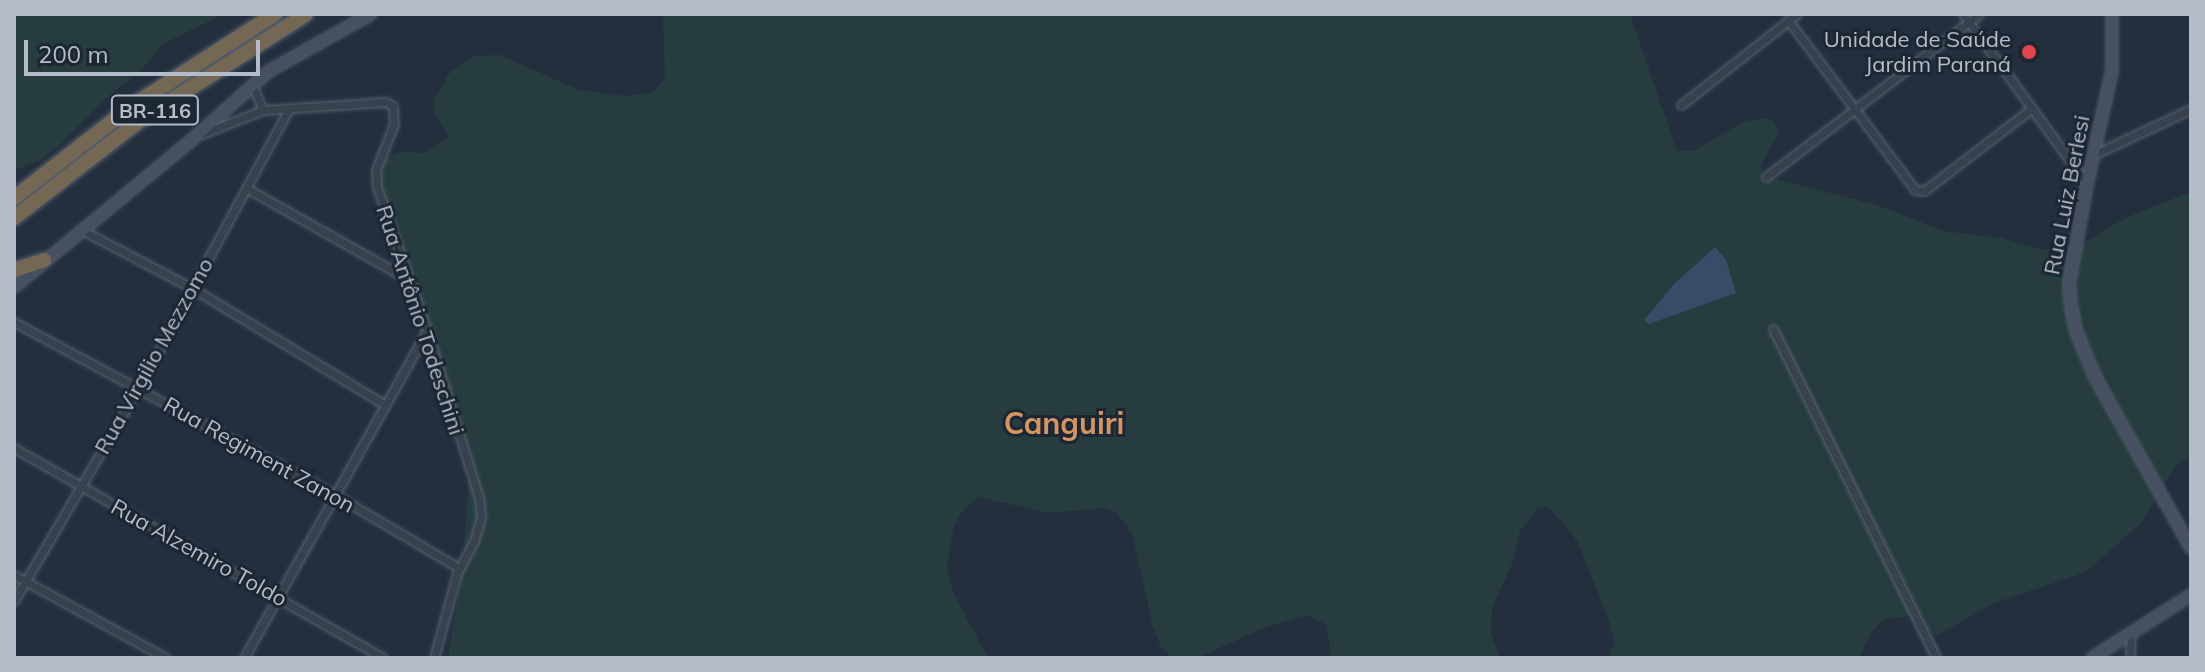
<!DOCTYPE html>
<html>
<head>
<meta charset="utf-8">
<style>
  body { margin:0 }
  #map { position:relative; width:2205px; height:672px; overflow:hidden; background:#242f3e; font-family:Mulish,sans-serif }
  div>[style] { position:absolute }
  .green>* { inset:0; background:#263c3f }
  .water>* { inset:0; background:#394c67 }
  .roads { filter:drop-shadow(0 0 2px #565f6c) drop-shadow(0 0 2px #565f6c) }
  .street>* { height:7px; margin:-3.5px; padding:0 3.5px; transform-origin:3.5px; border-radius:3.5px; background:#38414e }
  .secondary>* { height:10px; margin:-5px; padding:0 5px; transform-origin:5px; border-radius:5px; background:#465061 }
  .highway>* { height:14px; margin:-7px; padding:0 7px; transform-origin:7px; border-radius:7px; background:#746855 }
  .dots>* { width:22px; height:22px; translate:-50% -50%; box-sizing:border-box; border:4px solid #1d2633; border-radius:50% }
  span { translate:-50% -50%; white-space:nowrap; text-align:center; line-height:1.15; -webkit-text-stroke:6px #1d2633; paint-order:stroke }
  .shield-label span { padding:2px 6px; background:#1d2633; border:2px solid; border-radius:6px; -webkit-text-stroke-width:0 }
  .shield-label { font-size:20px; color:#b4bcc9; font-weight:700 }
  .poi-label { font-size:22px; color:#b4bcc9 }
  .right { translate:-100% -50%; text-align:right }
  .street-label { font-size:22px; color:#b4bcc9 }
  .district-label { font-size:30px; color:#d59563; font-weight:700 }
  .frame { position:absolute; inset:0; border:16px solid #b4bcc9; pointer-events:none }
  .scale { position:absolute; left:24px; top:40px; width:236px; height:36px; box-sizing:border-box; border:4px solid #b4bcc9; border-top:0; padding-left:10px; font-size:24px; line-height:28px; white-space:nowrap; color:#b4bcc9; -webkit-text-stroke:6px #1d2633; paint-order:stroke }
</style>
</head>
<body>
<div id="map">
  <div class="green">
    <i style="clip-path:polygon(14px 14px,224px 14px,163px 44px,142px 69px,104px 100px,61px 144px,39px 161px,14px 170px)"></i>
    <i style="clip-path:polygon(663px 14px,1630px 14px,1677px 151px,1693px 151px,1745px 121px,1766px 118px,1774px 122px,1779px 133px,1761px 165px,1764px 174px,1775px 179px,1877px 205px,1944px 231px,2001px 238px,2039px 249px,2057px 250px,2086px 242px,2127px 217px,2191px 192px,2191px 456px,2176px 465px,2142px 522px,2086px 572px,1994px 603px,1938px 635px,1928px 632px,1909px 616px,1883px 620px,1871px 632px,1859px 658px,1609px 658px,1614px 642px,1610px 624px,1578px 542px,1557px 516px,1548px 508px,1538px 507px,1520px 531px,1512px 564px,1492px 607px,1491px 633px,1500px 658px,1332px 658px,1326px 625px,1309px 615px,1263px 628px,1202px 656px,1172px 658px,1161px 647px,1153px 627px,1132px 533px,1116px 512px,1105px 508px,1046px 513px,979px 497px,964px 509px,954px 526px,947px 566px,953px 592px,988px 658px,448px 658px,463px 564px,469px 471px,422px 344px,378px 195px,377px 171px,385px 158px,401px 152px,425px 153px,449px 137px,435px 114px,434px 100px,450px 72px,474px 56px,500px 55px,579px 90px,627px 96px,652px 93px,665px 78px)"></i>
  </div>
  <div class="water">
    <i style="clip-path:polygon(1715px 247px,1726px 260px,1736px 293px,1649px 324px,1644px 320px,1675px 283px)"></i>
  </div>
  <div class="roads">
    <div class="street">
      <i style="left:1963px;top:14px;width:210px;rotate:53.9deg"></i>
      <i style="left:1788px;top:20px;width:212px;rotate:53.2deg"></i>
      <i style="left:1915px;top:190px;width:9px;rotate:6deg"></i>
      <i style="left:1924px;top:191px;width:136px;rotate:-37.5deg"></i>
      <i style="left:253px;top:87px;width:25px;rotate:67deg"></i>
      <i style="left:1681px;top:105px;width:147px;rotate:-38.1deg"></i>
      <i style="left:202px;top:134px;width:66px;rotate:-21.5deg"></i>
      <i style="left:263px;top:110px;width:123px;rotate:-3.7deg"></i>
      <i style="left:386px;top:102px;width:8px;rotate:30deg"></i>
      <i style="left:393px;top:106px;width:18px;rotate:87deg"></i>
      <i style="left:394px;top:124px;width:49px;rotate:111.4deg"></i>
      <i style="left:376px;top:170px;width:17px;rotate:87deg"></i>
      <i style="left:377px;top:187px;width:151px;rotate:70.7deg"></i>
      <i style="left:427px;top:330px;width:176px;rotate:72.8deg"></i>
      <i style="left:479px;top:498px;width:19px;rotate:84deg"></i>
      <i style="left:481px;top:517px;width:25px;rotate:106deg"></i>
      <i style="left:474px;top:541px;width:36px;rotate:118deg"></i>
      <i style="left:457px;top:573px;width:88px;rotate:105.1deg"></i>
      <i style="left:2095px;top:154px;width:106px;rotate:-25.1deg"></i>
      <i style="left:1766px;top:177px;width:268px;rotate:-37.4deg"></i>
      <i style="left:248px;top:189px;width:184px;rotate:29.4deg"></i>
      <i style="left:80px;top:229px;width:127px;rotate:27.8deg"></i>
      <i style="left:192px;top:288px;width:226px;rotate:31.2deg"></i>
      <i style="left:14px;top:322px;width:365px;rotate:28.3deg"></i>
      <i style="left:335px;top:495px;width:144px;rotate:30.5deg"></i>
      <i style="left:1773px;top:329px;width:367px;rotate:63.6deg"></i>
      <i style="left:14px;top:448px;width:425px;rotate:29.6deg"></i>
      <i style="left:14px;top:575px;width:173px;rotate:28.6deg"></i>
      <i style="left:14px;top:601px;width:246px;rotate:-59.7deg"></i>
      <i style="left:138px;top:389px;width:319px;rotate:-61.7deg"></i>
      <i style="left:244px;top:658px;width:376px;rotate:-60.8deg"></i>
      <i style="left:2130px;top:658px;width:24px;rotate:-88deg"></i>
    </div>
    <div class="secondary">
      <i style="left:2112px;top:14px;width:57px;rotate:90deg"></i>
      <i style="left:2112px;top:71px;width:116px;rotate:102.5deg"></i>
      <i style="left:2087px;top:184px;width:102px;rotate:100.2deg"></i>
      <i style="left:2069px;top:284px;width:22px;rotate:85deg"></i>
      <i style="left:2071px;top:306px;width:25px;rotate:79deg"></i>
      <i style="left:2076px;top:331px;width:50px;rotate:67.6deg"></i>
      <i style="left:2095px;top:377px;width:196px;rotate:60.7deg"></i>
      <i style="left:14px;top:287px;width:232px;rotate:-39.6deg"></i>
      <i style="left:193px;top:139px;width:102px;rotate:-41.8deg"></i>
      <i style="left:269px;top:71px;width:117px;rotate:-29.2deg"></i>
      <i style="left:2092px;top:658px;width:117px;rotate:-32.5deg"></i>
    </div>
    <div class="highway">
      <i style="left:14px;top:198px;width:146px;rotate:-38deg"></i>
      <i style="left:129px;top:108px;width:174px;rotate:-32.8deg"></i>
      <i style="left:14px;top:218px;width:158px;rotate:-37.8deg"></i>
      <i style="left:139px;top:121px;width:198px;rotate:-32.6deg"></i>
      <i style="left:14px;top:270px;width:32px;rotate:-18deg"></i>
    </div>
  </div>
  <div class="dots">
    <i style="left:2029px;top:52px;background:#e0444e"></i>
  </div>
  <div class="shield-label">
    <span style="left:155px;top:110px">BR-116</span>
  </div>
  <div class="poi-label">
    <span class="right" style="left:2011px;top:52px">Unidade de Saúde<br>Jardim Paraná</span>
  </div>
  <div class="street-label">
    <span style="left:2067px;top:195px;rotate:-79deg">Rua Luiz Berlesi</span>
    <span style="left:420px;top:320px;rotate:72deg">Rua Antônio Todeschini</span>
    <span style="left:154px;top:356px;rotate:-61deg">Rua Virgilio Mezzomo</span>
    <span style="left:259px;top:455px;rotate:29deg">Rua Regiment Zanon</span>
    <span style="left:199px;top:553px;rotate:29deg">Rua Alzemiro Toldo</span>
  </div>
  <div class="district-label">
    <span style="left:1064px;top:423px">Canguiri</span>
  </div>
  <div class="frame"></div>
  <div class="scale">200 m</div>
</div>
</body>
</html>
